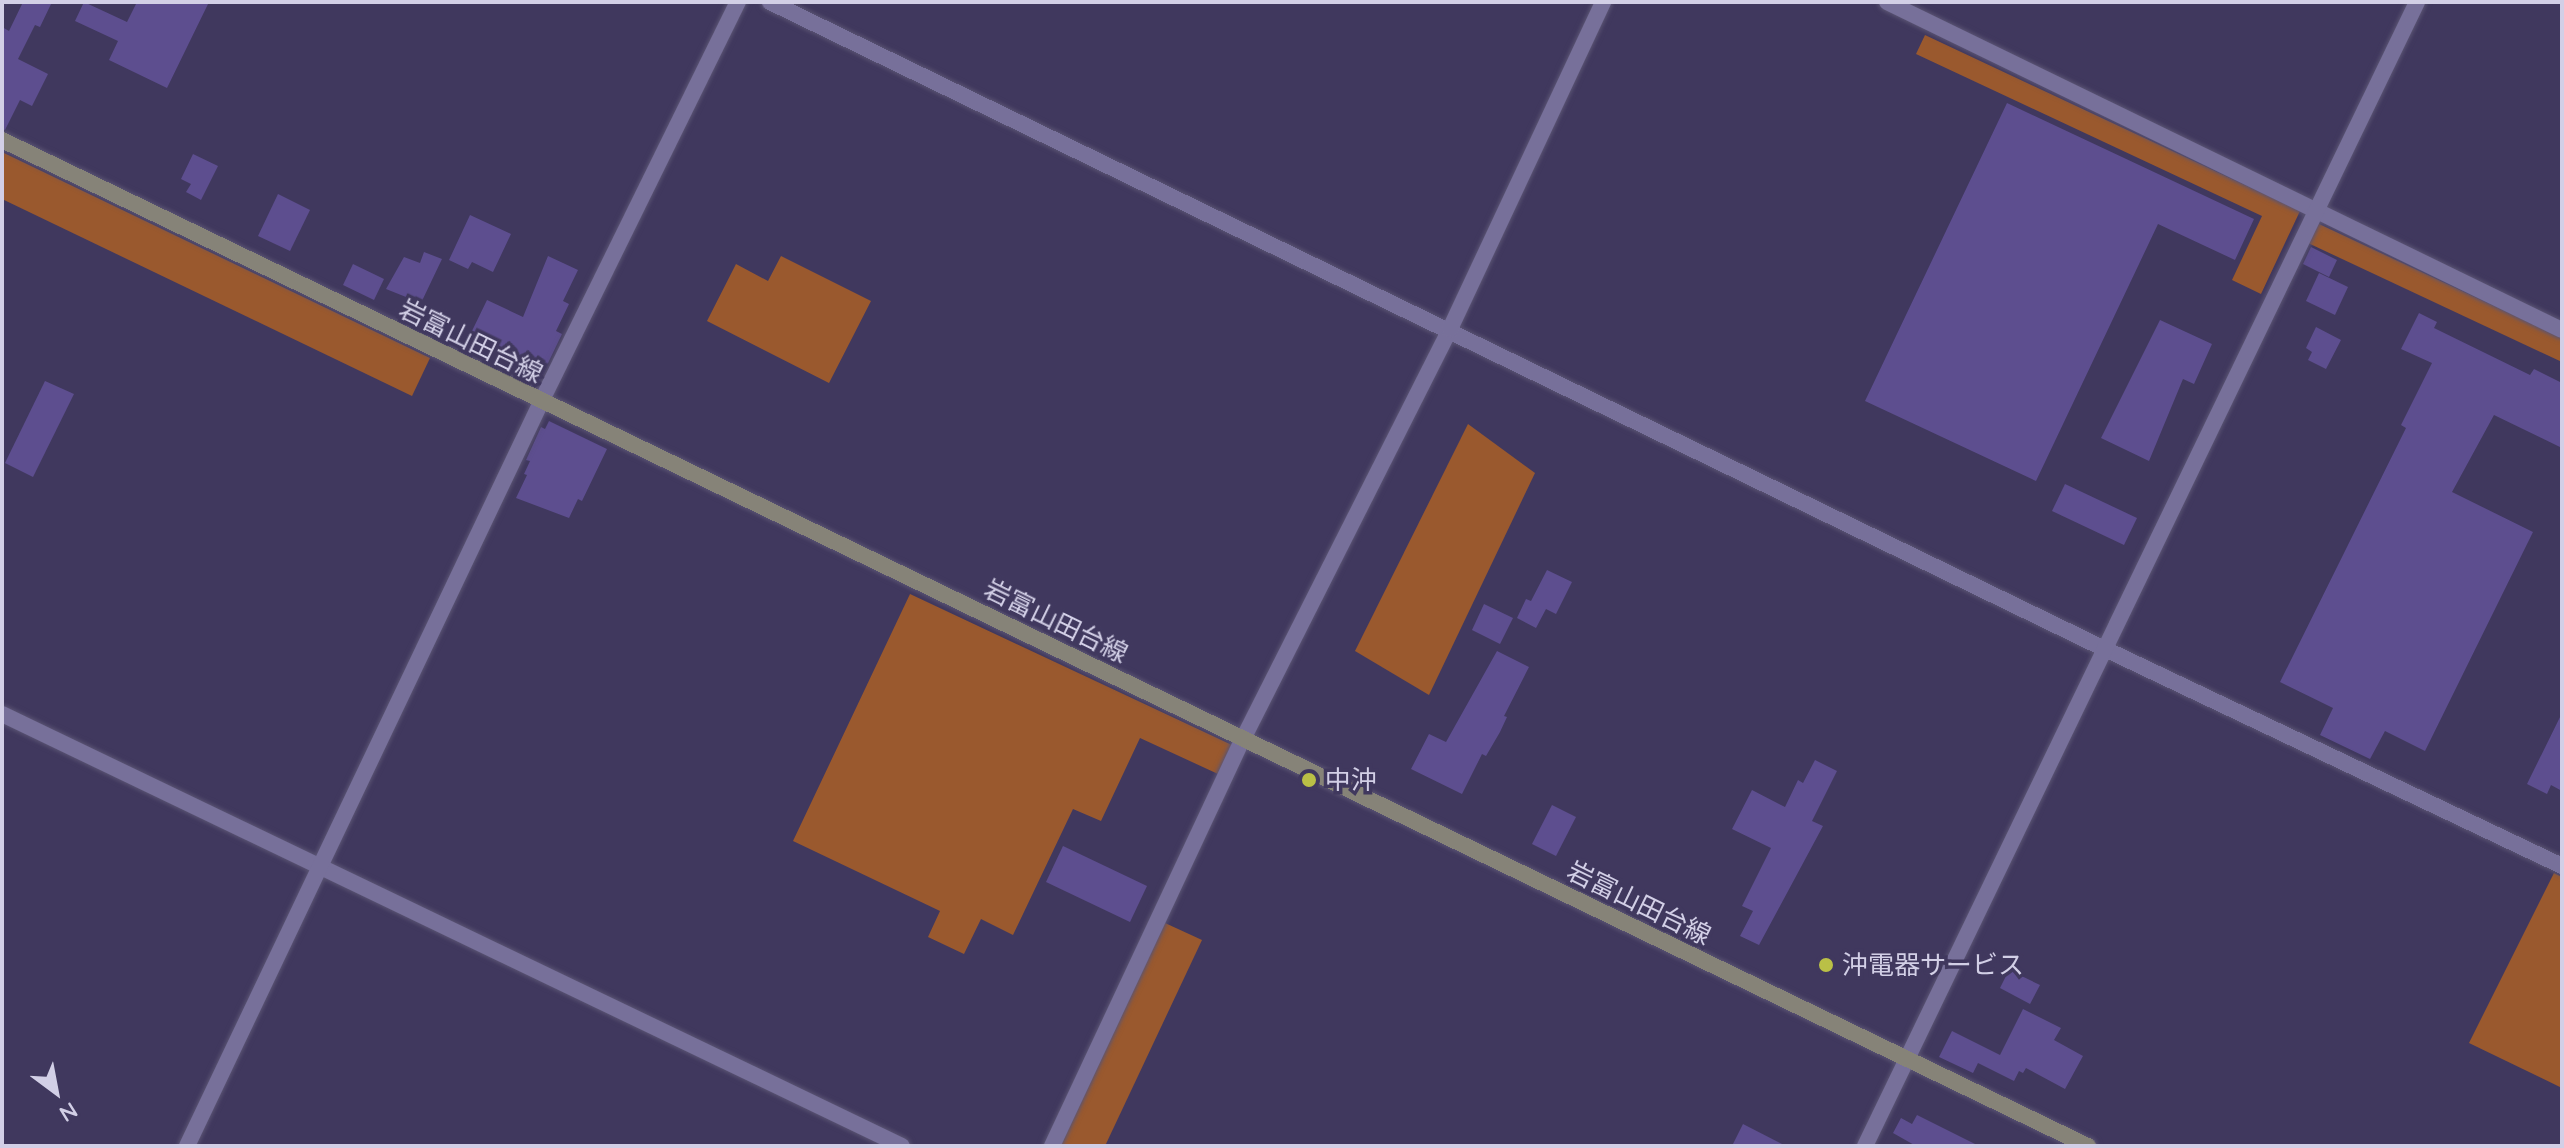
<!DOCTYPE html>
<html>
<head>
<meta charset="utf-8">
<style>
  body { margin:0 }
  #map { position:relative; width:2564px; height:1148px; overflow:hidden; background:#40385e; font-family:Quicksand,"Noto Sans JP",sans-serif }
  div>[style] { position:absolute }
  .forest>* { inset:0; background:#9a592e }
  .building>* { inset:0; background:#5d4e8f }
  .roads { filter:drop-shadow(0 0 2px #5a5473) drop-shadow(0 0 2px #5a5473) }
  .street>* { height:16px; margin:-8px; padding:0 8px; transform-origin:8px; border-radius:8px; background:#77709a }
  .secondary>* { height:16px; margin:-8px; padding:0 8px; transform-origin:8px; border-radius:8px; background:#868378 }
  .dots>* { width:22px; height:22px; translate:-50% -50%; box-sizing:border-box; border:4px solid #40385e; border-radius:50% }
  span { translate:-50% -50%; white-space:nowrap; text-align:center; line-height:1.15; -webkit-text-stroke:7px #40385e; paint-order:stroke }
  .street-label { font-size:26px; color:#d2cfe6 }
  .poi-label { font-size:26px; color:#d2cfe6 }
  .left { translate:0 -50%; text-align:left }
  .frame { position:absolute; inset:0; border:4px solid #d2cfe6; pointer-events:none }
  .north { position:absolute; left:16px; top:1052px; width:80px; height:80px; -webkit-text-stroke:6px #40385e; paint-order:stroke; rotate:148deg; font-size:22px; font-weight:700; line-height:32px; text-align:center; color:#d2cfe6 }
  .north::after { content:''; display:block; margin:auto; width:28px; height:36px; background:#d2cfe6; clip-path:polygon(50% 0,100% 100%,50% 72%,0 100%) }
</style>
</head>
<body>
<div id="map">
  <div class="forest">
    <i style="clip-path:polygon(1925px 35px,2300px 211px,2261px 294px,2232px 280px,2262px 216px,1916px 54px)"></i>
    <i style="clip-path:polygon(2px 152px,430px 358px,412px 396px,2px 199px)"></i>
    <i style="clip-path:polygon(2317px 223px,2562px 338px,2562px 362px,2308px 243px)"></i>
    <i style="clip-path:polygon(781px 256px,871px 301px,829px 383px,707px 321px,736px 264px,768px 281px)"></i>
    <i style="clip-path:polygon(1468px 424px,1535px 473px,1429px 695px,1355px 651px)"></i>
    <i style="clip-path:polygon(910px 594px,1232px 745px,1218px 774px,1140px 738px,1101px 821px,1073px 809px,1013px 935px,981px 919px,964px 954px,928px 937px,940px 911px,793px 841px)"></i>
    <i style="clip-path:polygon(2554px 873px,2562px 877px,2562px 1088px,2469px 1043px)"></i>
    <i style="clip-path:polygon(1165px 923px,1202px 940px,1105px 1146px,1059px 1146px)"></i>
  </div>
  <div class="building">
    <i style="clip-path:polygon(23px 2px,52px 2px,40px 27px,35px 25px,18px 59px,48px 74px,32px 106px,20px 100px,5px 130px,2px 129px,2px 27px,9px 31px)"></i>
    <i style="clip-path:polygon(84px 2px,127px 22px,137px 2px,209px 2px,167px 88px,109px 60px,118px 41px,75px 21px)"></i>
    <i style="clip-path:polygon(2007px 103px,2254px 219px,2235px 260px,2158px 224px,2036px 481px,1865px 401px)"></i>
    <i style="clip-path:polygon(193px 154px,218px 166px,201px 200px,186px 192px,191px 184px,181px 179px)"></i>
    <i style="clip-path:polygon(278px 194px,310px 210px,290px 251px,258px 236px)"></i>
    <i style="clip-path:polygon(470px 215px,511px 234px,493px 272px,472px 262px,468px 269px,449px 260px)"></i>
    <i style="clip-path:polygon(2311px 247px,2337px 260px,2329px 277px,2303px 264px)"></i>
    <i style="clip-path:polygon(424px 252px,442px 259px,421px 303px,386px 289px,404px 257px,420px 263px)"></i>
    <i style="clip-path:polygon(548px 256px,578px 270px,563px 301px,569px 304px,556px 331px,562px 334px,539px 382px,508px 367px,514px 353px,471px 333px,487px 300px,523px 317px)"></i>
    <i style="clip-path:polygon(353px 264px,384px 279px,374px 300px,343px 285px)"></i>
    <i style="clip-path:polygon(2319px 273px,2348px 287px,2335px 315px,2306px 301px)"></i>
    <i style="clip-path:polygon(2419px 313px,2437px 322px,2434px 328px,2530px 375px,2534px 369px,2562px 383px,2562px 448px,2494px 415px,2452px 492px,2533px 532px,2425px 751px,2385px 731px,2370px 759px,2320px 735px,2333px 708px,2280px 682px,2406px 428px,2401px 425px,2432px 363px,2401px 349px)"></i>
    <i style="clip-path:polygon(2160px 320px,2212px 344px,2194px 384px,2183px 379px,2149px 461px,2101px 438px)"></i>
    <i style="clip-path:polygon(2316px 327px,2341px 340px,2326px 369px,2308px 360px,2312px 352px,2306px 348px)"></i>
    <i style="clip-path:polygon(45px 381px,74px 394px,33px 477px,5px 463px)"></i>
    <i style="clip-path:polygon(549px 421px,607px 449px,582px 501px,578px 499px,569px 518px,516px 498px,527px 475px,524px 474px,530px 461px,526px 460px,541px 427px,545px 429px)"></i>
    <i style="clip-path:polygon(2065px 484px,2137px 518px,2124px 545px,2052px 511px)"></i>
    <i style="clip-path:polygon(1547px 570px,1572px 582px,1556px 614px,1546px 609px,1536px 628px,1517px 618px,1526px 599px,1531px 601px)"></i>
    <i style="clip-path:polygon(1484px 604px,1513px 618px,1500px 644px,1472px 630px)"></i>
    <i style="clip-path:polygon(1497px 651px,1529px 667px,1504px 716px,1507px 717px,1500px 732px,1486px 756px,1482px 754px,1462px 794px,1411px 769px,1429px 734px,1446px 742px)"></i>
    <i style="clip-path:polygon(2562px 713px,2562px 791px,2551px 785px,2547px 794px,2527px 784px)"></i>
    <i style="clip-path:polygon(1815px 760px,1837px 771px,1812px 821px,1823px 826px,1759px 945px,1740px 936px,1753px 911px,1742px 906px,1771px 848px,1732px 829px,1752px 790px,1785px 807px,1798px 780px,1803px 783px)"></i>
    <i style="clip-path:polygon(1552px 805px,1576px 817px,1556px 856px,1532px 844px)"></i>
    <i style="clip-path:polygon(1063px 846px,1147px 886px,1130px 922px,1046px 882px)"></i>
    <i style="clip-path:polygon(2009px 970px,2040px 985px,2030px 1004px,2000px 988px)"></i>
    <i style="clip-path:polygon(2023px 1009px,2061px 1028px,2054px 1040px,2083px 1056px,2065px 1089px,2026px 1068px,2023px 1073px,2019px 1071px,2014px 1081px,1978px 1063px,1973px 1073px,1939px 1057px,1952px 1031px,2000px 1055px)"></i>
    <i style="clip-path:polygon(1917px 1115px,1979px 1146px,1916px 1146px,1893px 1133px,1901px 1118px,1912px 1124px)"></i>
    <i style="clip-path:polygon(1743px 1124px,1786px 1146px,1732px 1146px)"></i>
  </div>
  <div class="roads">
    <div class="street">
      <i style="left:770px;top:2px;width:1484px;rotate:25.86deg"></i>
      <i style="left:2105px;top:649px;width:506px;rotate:25.4deg"></i>
      <i style="left:1887px;top:2px;width:750px;rotate:25.92deg"></i>
      <i style="left:2px;top:714px;width:998px;rotate:25.64deg"></i>
      <i style="left:187px;top:1146px;width:824px;rotate:-64.55deg"></i>
      <i style="left:541px;top:402px;width:446px;rotate:-63.8deg"></i>
      <i style="left:1052px;top:1146px;width:452px;rotate:-64.9deg"></i>
      <i style="left:1244px;top:737px;width:457px;rotate:-63.2deg"></i>
      <i style="left:1450px;top:329px;width:361px;rotate:-64.9deg"></i>
      <i style="left:1865px;top:1146px;width:1270px;rotate:-64.24deg"></i>
    </div>
    <div class="secondary">
      <i style="left:2px;top:140px;width:2316px;rotate:25.75deg"></i>
    </div>
  </div>
  <div class="dots">
    <i style="left:1309px;top:780px;background:#bac046"></i>
    <i style="left:1826px;top:965px;background:#bac046"></i>
  </div>
  <div class="street-label">
    <span style="left:471px;top:341px;rotate:26deg">岩富山田台線</span>
    <span style="left:1056px;top:621px;rotate:26deg">岩富山田台線</span>
    <span style="left:1639px;top:903px;rotate:26deg">岩富山田台線</span>
  </div>
  <div class="poi-label">
    <span class="left" style="left:1325px;top:780px">中沖</span>
    <span class="left" style="left:1842px;top:965px">沖電器サービス</span>
  </div>
  <div class="frame"></div>
  <div class="north">N</div>
</div>
</body>
</html>
